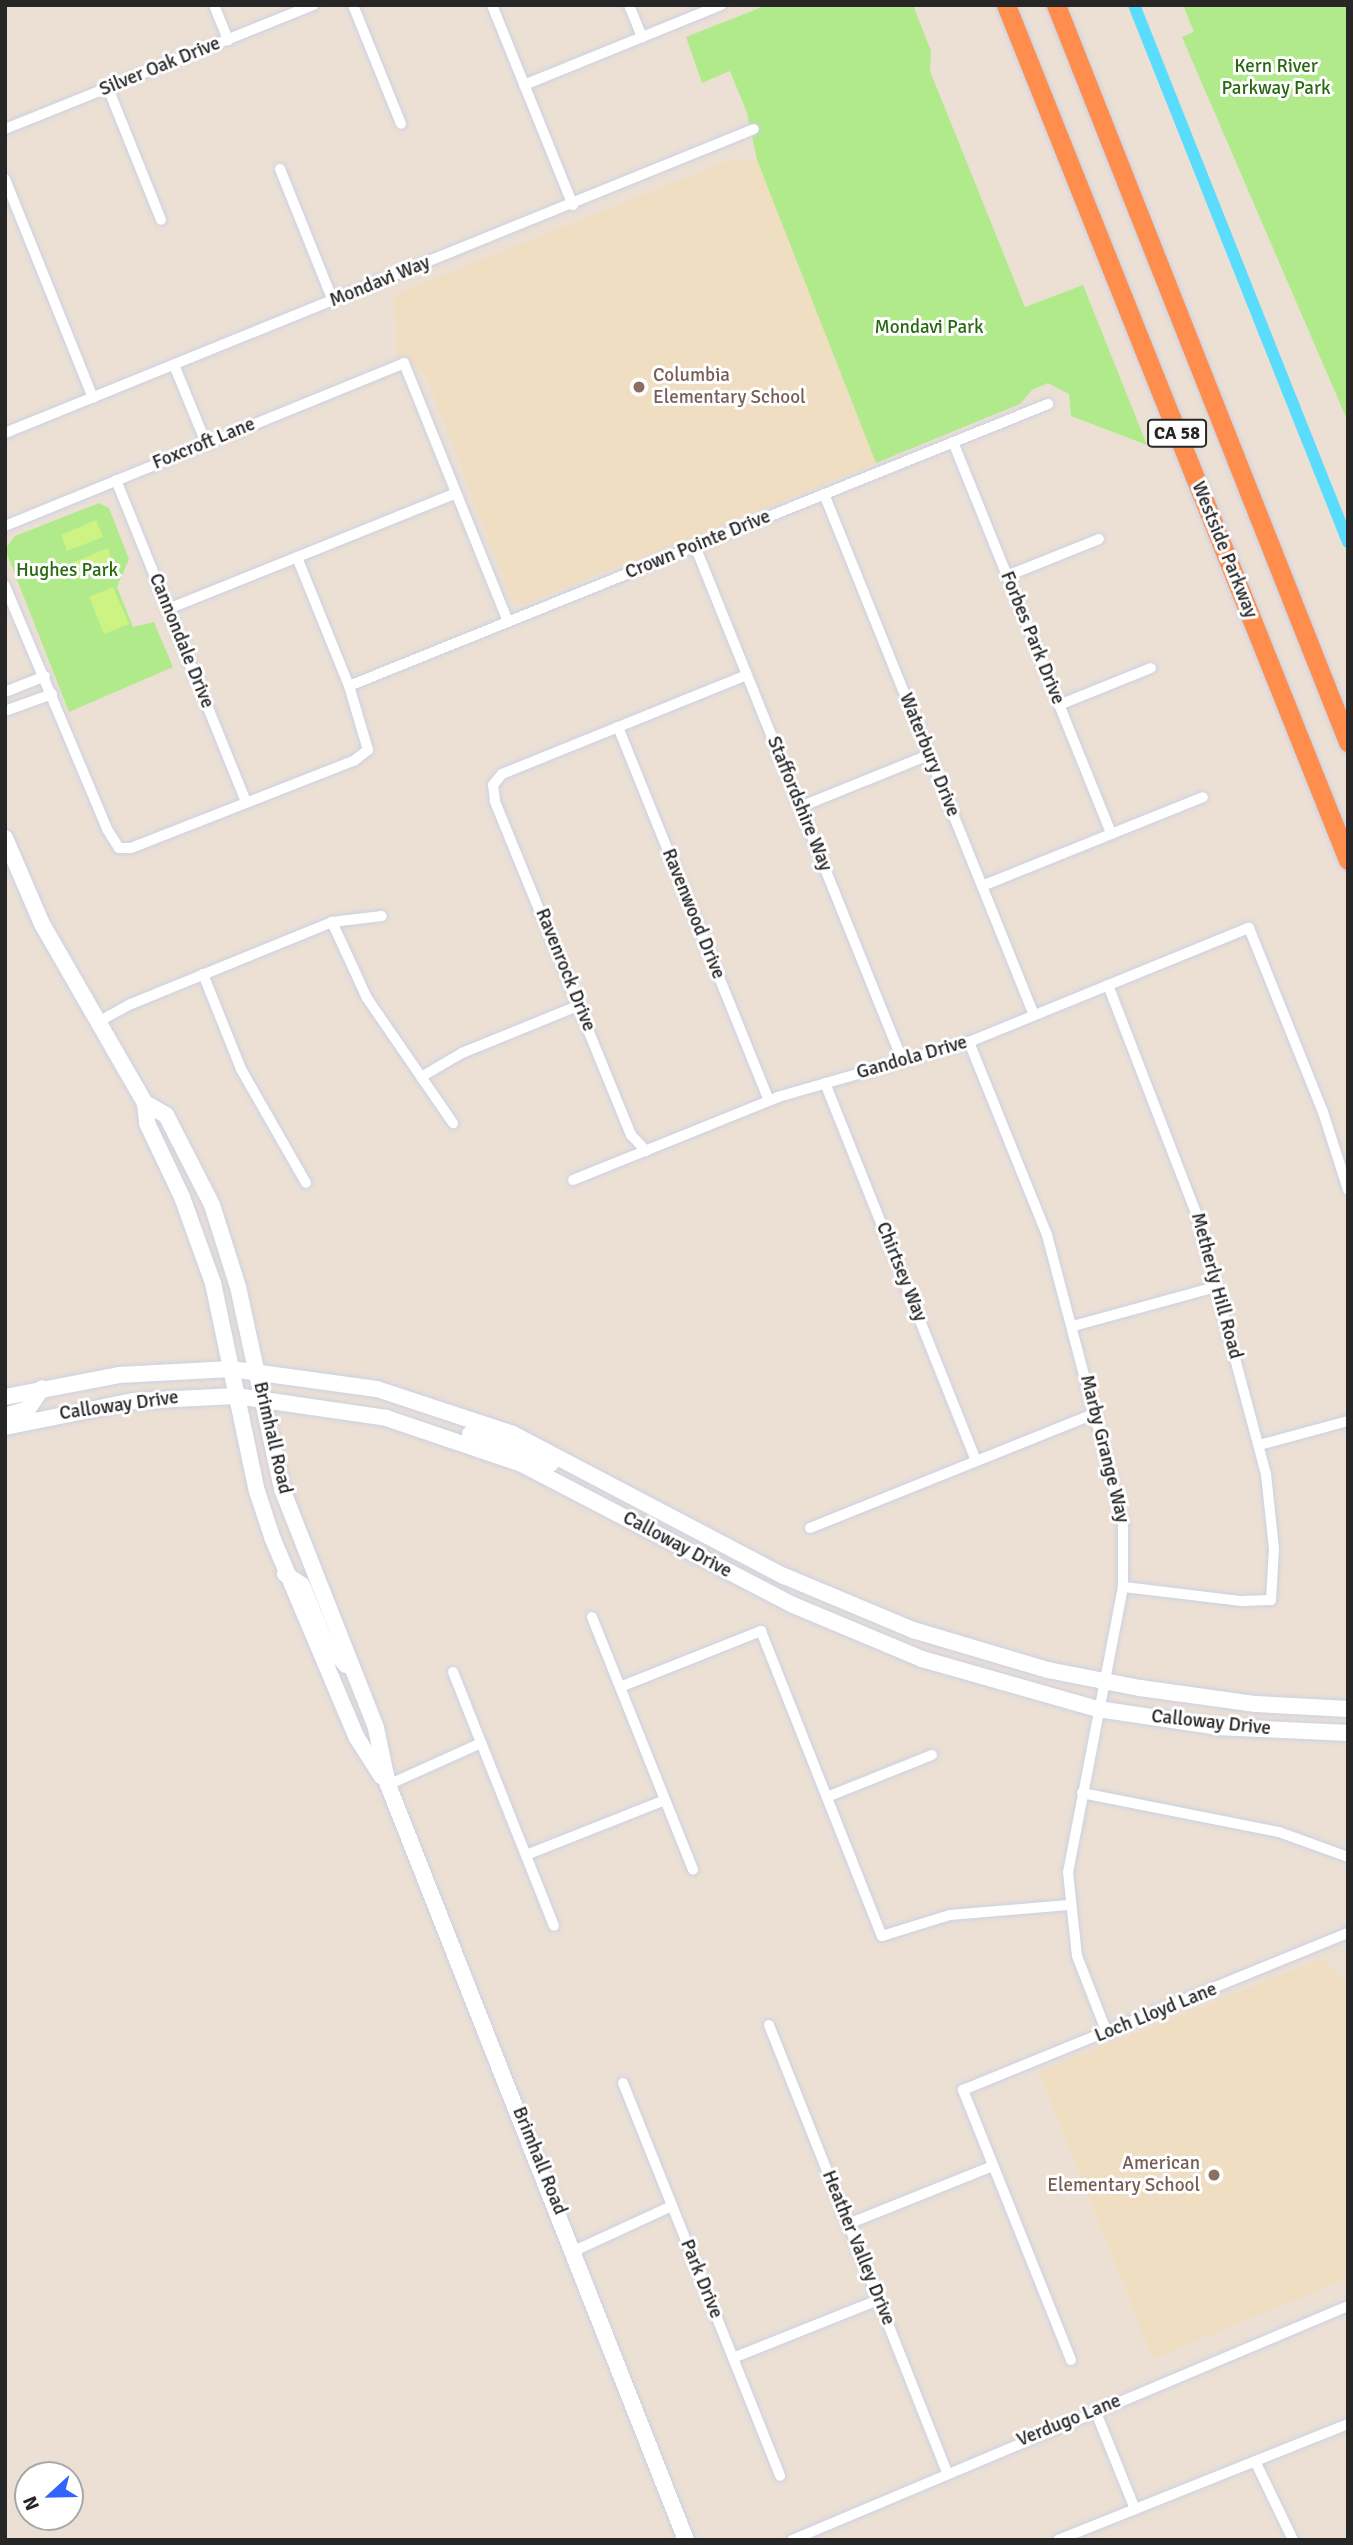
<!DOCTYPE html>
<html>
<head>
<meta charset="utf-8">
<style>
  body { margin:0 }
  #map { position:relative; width:1353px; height:2545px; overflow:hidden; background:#ece0d5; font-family:Signika,sans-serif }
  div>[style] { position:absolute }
  .education>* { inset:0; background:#f0dec2 }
  .green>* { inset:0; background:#b1ea8a }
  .pitch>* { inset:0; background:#ccf384 }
  .canal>* { height:12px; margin:-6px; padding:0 6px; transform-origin:6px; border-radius:6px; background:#5adcfc }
  .roads { filter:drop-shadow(0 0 2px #cbd1e2) drop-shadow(0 0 2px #cbd1e2) }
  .street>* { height:10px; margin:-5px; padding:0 5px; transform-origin:5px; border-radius:5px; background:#fff }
  .secondary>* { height:16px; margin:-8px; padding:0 8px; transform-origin:8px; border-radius:8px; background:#fff }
  .highway>* { height:19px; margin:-9.5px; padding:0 9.5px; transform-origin:9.5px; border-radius:9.5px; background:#ff8d4d }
  .dots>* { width:19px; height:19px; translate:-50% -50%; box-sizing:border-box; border:4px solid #fff; border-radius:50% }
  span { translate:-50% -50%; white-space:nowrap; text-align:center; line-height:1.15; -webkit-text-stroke:6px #fff; paint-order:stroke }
  .shield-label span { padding:2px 5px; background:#fff; border:2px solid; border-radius:5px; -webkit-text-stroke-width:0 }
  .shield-label { font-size:18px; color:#262626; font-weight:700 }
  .street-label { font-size:19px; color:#262626 }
  .park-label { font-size:19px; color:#296911 }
  .education-label { font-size:19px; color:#785e54 }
  .left { translate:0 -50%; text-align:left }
  .right { translate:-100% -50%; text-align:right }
  .frame { position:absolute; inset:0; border:7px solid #262626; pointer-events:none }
  .north { position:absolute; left:14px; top:2461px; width:70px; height:70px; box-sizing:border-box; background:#fff; border:2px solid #a8a8a8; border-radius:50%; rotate:248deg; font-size:19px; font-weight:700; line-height:28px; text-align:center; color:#262626 }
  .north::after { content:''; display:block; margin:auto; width:24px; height:32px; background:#2f64ff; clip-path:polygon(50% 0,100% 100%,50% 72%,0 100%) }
</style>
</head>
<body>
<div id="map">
  <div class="education">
    <i style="clip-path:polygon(729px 160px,757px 160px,876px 463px,522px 605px,512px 601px,428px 380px,417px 368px,397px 358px,394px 295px)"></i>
    <i style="clip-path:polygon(1322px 1959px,1348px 1984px,1348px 2278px,1153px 2359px,1039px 2072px)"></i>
  </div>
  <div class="green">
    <i style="clip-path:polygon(767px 5px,913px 5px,931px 51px,930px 71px,1025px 307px,1083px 285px,1147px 445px,1071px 416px,1069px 394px,1048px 383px,1032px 390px,1020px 404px,876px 463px,757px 160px,747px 113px,730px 71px,702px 83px,686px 37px)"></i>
    <i style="clip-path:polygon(1183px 5px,1348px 5px,1348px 422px,1182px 37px,1194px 32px)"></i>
    <i style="clip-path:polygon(99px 503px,109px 508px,129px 559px,117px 587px,133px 627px,154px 622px,173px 667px,69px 712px,5px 549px,15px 536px)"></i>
  </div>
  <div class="pitch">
    <i style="clip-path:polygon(96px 520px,103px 537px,67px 551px,61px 535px)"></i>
    <i style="clip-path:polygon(108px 548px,114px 565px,79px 579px,72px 563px)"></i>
    <i style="clip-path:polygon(113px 587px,129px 624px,104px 634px,89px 597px)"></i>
  </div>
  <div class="canal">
    <i style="left:1134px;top:5px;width:578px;rotate:68.27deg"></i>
  </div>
  <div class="roads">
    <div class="street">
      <i style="left:214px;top:5px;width:38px;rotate:68deg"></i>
      <i style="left:353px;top:5px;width:128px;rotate:68deg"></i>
      <i style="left:492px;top:5px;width:216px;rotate:68deg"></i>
      <i style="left:629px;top:5px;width:35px;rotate:68deg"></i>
      <i style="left:524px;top:85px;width:213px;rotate:-22.1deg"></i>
      <i style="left:108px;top:88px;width:142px;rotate:68.1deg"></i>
      <i style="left:5px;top:129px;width:333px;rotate:-21.9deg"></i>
      <i style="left:280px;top:169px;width:142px;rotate:68.1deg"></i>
      <i style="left:5px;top:179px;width:236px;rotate:68.1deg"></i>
      <i style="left:174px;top:365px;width:84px;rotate:67.7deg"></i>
      <i style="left:5px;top:433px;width:808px;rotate:-22.09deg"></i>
      <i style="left:953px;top:442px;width:423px;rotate:68deg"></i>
      <i style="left:116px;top:480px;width:347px;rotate:68deg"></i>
      <i style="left:824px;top:494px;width:562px;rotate:68.05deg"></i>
      <i style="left:5px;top:526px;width:431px;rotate:-22.2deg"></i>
      <i style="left:404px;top:363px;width:279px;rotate:68.1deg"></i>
      <i style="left:695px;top:546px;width:556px;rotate:68.05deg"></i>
      <i style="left:1007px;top:576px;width:99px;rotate:-21.9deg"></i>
      <i style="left:5px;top:586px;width:264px;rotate:67.2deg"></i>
      <i style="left:107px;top:829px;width:22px;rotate:58deg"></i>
      <i style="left:119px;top:848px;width:12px"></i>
      <i style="left:131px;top:848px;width:241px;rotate:-21.4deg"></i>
      <i style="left:355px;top:760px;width:16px;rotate:-38deg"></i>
      <i style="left:368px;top:750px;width:67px;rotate:-106.5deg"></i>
      <i style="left:349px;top:686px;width:139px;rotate:-112deg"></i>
      <i style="left:168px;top:609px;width:310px;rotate:-21.9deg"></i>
      <i style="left:349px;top:686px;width:754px;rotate:-21.97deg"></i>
      <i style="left:5px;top:692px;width:43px;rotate:-21.8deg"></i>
      <i style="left:1059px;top:705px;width:99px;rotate:-21.9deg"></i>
      <i style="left:5px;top:711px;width:50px;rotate:-19.9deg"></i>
      <i style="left:618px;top:727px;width:402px;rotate:68deg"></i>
      <i style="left:800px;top:807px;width:139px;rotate:-22deg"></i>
      <i style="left:982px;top:886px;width:238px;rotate:-21.9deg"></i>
      <i style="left:332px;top:922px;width:84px;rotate:65.3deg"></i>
      <i style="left:367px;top:998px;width:152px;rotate:55.5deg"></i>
      <i style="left:203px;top:974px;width:102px;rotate:68.2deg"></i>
      <i style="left:241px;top:1069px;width:131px;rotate:60.3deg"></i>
      <i style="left:1108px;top:985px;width:244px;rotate:68.9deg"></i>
      <i style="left:1196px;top:1213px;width:270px;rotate:75deg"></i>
      <i style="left:1266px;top:1474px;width:75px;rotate:83.9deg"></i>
      <i style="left:1274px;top:1549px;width:51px;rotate:93.4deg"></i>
      <i style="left:1271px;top:1600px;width:30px;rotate:178deg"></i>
      <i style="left:1241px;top:1601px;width:119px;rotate:-173.2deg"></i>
      <i style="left:98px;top:1022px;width:38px;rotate:-29deg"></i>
      <i style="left:131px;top:1004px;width:217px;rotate:-22.2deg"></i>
      <i style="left:332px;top:922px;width:50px;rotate:-6.8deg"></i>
      <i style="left:969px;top:1042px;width:208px;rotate:68deg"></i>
      <i style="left:1047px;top:1235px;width:297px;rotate:75.2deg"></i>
      <i style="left:1123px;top:1522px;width:65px;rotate:90deg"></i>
      <i style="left:1123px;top:1587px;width:290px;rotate:100.9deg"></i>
      <i style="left:1068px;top:1872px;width:84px;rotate:83.9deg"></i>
      <i style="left:1077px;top:1956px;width:83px;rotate:68.7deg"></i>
      <i style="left:421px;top:1077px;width:48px;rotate:-30.3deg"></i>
      <i style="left:462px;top:1053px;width:127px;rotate:-22.1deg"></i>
      <i style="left:825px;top:1083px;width:407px;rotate:68.2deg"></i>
      <i style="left:646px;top:1151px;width:22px;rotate:-133deg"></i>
      <i style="left:631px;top:1135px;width:361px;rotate:-112.2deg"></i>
      <i style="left:495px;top:801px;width:16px;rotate:-97deg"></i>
      <i style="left:493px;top:785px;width:14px;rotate:-51deg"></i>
      <i style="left:502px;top:774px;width:264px;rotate:-22deg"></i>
      <i style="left:573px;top:1180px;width:221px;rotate:-22deg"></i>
      <i style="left:778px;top:1097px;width:199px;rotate:-16.1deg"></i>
      <i style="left:969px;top:1042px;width:302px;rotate:-22.2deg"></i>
      <i style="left:1249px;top:928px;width:198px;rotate:68.1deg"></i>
      <i style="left:1323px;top:1112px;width:82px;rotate:72.2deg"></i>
      <i style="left:1073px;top:1326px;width:148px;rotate:-15.3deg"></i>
      <i style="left:1259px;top:1445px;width:92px;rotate:-15.1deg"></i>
      <i style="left:810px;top:1528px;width:308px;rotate:-21.9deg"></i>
      <i style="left:592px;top:1617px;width:272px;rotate:68.2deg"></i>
      <i style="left:453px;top:1672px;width:273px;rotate:68.3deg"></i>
      <i style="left:620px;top:1687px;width:152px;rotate:-21.7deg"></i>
      <i style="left:761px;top:1631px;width:328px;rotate:68.4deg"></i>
      <i style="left:882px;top:1936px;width:71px;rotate:-17.2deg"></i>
      <i style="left:950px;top:1915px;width:119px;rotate:-4.8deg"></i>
      <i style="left:388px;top:1785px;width:102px;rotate:-24.3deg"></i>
      <i style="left:1082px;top:1793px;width:201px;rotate:11.2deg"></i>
      <i style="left:1279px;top:1832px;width:73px;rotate:19.9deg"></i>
      <i style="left:827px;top:1797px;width:113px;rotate:-21.8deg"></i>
      <i style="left:526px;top:1855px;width:149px;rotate:-21.6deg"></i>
      <i style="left:769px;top:2025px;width:481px;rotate:68.3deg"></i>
      <i style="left:623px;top:2083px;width:423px;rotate:68.2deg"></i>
      <i style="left:848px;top:2224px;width:156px;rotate:-21.8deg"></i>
      <i style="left:574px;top:2251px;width:108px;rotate:-24.7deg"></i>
      <i style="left:733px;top:2358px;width:156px;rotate:-21.8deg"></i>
      <i style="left:1071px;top:2360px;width:291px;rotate:-111.8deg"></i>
      <i style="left:963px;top:2090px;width:416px;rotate:-22.2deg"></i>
      <i style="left:1095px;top:2410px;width:107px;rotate:68deg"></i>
      <i style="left:1255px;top:2461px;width:88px;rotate:64.3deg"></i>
      <i style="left:792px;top:2540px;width:603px;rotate:-22.82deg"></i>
      <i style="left:1058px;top:2540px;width:312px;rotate:-21.8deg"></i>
    </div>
    <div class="secondary">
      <i style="left:5px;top:838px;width:94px;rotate:66.7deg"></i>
      <i style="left:42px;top:924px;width:207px;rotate:60.1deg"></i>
      <i style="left:145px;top:1103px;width:20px;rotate:84deg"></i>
      <i style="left:147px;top:1123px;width:82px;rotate:64.7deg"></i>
      <i style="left:182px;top:1197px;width:91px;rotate:70.2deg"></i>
      <i style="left:213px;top:1283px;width:213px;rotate:78.1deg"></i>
      <i style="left:257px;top:1491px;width:48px;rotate:71.9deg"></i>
      <i style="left:272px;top:1537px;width:218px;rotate:67.1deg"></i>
      <i style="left:357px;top:1738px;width:46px;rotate:57.3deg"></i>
      <i style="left:145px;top:1103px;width:24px;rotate:30deg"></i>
      <i style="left:166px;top:1115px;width:101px;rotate:62.9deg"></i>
      <i style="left:212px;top:1205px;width:86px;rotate:72.4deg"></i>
      <i style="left:238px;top:1287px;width:207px;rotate:77.7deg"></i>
      <i style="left:282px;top:1489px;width:257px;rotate:68.5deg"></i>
      <i style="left:376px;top:1728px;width:58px;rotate:78.1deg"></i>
      <i style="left:388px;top:1785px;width:812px;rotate:68.46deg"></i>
      <i style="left:5px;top:1397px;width:116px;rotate:-10.9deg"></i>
      <i style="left:119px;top:1375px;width:112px;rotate:-3.1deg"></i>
      <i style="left:231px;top:1369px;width:147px;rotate:7.8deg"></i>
      <i style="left:377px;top:1389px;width:143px;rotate:18.3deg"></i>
      <i style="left:513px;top:1434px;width:306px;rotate:27.7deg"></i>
      <i style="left:784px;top:1576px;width:140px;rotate:22.7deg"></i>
      <i style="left:913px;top:1630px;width:141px;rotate:16.5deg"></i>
      <i style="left:1048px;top:1670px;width:94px;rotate:11.1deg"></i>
      <i style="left:1140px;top:1688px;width:117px;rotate:7.9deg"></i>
      <i style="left:1256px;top:1704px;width:92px;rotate:3.1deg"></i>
      <i style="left:5px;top:1416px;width:24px;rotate:-17deg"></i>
      <i style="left:28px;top:1409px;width:25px;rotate:-56deg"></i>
      <i style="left:5px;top:1427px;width:132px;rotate:-11.4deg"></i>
      <i style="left:134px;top:1401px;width:102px;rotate:-2.8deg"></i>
      <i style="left:236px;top:1396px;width:152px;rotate:8.3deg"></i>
      <i style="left:386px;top:1418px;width:144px;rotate:18.7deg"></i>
      <i style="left:522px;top:1464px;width:305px;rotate:27.5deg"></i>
      <i style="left:793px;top:1605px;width:140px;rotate:22.7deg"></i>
      <i style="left:922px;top:1659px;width:183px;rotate:15.9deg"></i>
      <i style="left:1098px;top:1709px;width:121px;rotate:8.5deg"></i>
      <i style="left:1218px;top:1727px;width:130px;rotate:2.6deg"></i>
      <i style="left:470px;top:1434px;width:86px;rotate:20.3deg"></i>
      <i style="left:285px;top:1574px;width:20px;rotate:33deg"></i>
      <i style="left:302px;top:1585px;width:58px;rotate:67.8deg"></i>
      <i style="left:324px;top:1639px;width:34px;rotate:50deg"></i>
    </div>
    <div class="highway">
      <i style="left:1006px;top:5px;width:921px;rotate:68.2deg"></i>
      <i style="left:1056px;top:5px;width:793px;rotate:68.39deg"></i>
    </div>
  </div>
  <div class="dots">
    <i style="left:639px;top:387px;background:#8d6e63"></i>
    <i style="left:1214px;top:2175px;background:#8d6e63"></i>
  </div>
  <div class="shield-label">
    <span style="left:1177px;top:433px">CA 58</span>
  </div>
  <div class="street-label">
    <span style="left:160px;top:67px;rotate:-22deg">Silver Oak Drive</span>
    <span style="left:380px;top:282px;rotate:-22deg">Mondavi Way</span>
    <span style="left:204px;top:444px;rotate:-22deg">Foxcroft Lane</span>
    <span style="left:698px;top:545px;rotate:-22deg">Crown Pointe Drive</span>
    <span style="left:1224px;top:550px;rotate:68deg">Westside Parkway</span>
    <span style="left:1032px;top:638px;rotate:68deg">Forbes Park Drive</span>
    <span style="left:181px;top:641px;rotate:68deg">Cannondale Drive</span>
    <span style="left:929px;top:755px;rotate:68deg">Waterbury Drive</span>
    <span style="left:799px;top:804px;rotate:68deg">Staffordshire Way</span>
    <span style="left:693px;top:914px;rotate:68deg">Ravenwood Drive</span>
    <span style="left:565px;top:970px;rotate:68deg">Ravenrock Drive</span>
    <span style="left:912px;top:1058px;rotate:-16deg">Gandola Drive</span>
    <span style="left:901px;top:1272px;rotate:68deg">Chirtsey Way</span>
    <span style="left:1216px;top:1286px;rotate:75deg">Metherly Hill Road</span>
    <span style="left:119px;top:1406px;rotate:-8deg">Calloway Drive</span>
    <span style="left:272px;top:1438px;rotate:77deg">Brimhall Road</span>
    <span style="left:1104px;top:1449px;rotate:76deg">Marby Grange Way</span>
    <span style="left:677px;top:1545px;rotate:28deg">Calloway Drive</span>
    <span style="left:1211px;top:1723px;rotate:6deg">Calloway Drive</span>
    <span style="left:1156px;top:2013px;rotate:-22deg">Loch Lloyd Lane</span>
    <span style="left:539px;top:2161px;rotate:68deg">Brimhall Road</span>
    <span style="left:858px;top:2248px;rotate:68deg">Heather Valley Drive</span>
    <span style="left:701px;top:2279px;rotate:68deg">Park Drive</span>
    <span style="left:1069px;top:2421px;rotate:-22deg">Verdugo Lane</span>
  </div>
  <div class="park-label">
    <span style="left:1276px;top:78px">Kern River<br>Parkway Park</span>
    <span style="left:929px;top:328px">Mondavi Park</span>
    <span style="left:67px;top:571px">Hughes Park</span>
  </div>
  <div class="education-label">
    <span class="left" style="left:653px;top:387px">Columbia<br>Elementary School</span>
    <span class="right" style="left:1200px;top:2175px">American<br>Elementary School</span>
  </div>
  <div class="frame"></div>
  <div class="north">N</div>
</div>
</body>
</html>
